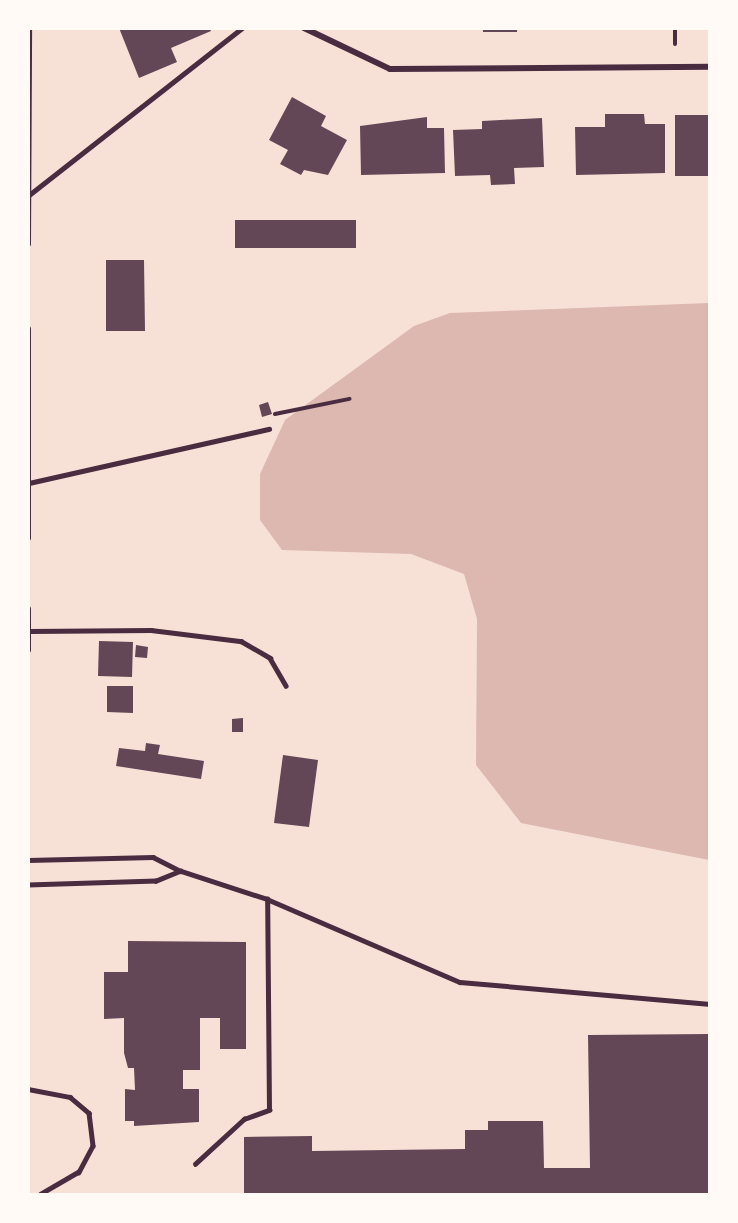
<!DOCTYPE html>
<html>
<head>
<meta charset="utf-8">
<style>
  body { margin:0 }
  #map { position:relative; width:738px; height:1223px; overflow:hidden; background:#f7e1d7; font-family:Barlow,sans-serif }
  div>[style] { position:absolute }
  .water>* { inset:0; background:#dcb8b0 }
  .building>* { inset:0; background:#644757 }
  .path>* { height:4px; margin:-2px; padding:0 2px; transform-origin:2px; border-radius:2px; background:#4a2c40 }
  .service>* { height:4.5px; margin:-2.25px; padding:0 2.25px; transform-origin:2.25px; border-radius:2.25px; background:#4a2c40 }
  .minor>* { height:6px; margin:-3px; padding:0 3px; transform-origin:3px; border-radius:3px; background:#4a2c40 }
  span { translate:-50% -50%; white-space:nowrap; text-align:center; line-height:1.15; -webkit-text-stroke:5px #fffaf5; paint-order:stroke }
  .frame { position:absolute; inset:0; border:30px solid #fffaf5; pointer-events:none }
</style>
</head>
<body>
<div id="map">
  <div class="water">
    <i style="clip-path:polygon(709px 303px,709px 860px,521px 823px,476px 765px,477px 619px,464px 574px,411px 554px,282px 550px,260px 520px,260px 474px,285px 420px,414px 326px,450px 313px)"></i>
  </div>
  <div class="building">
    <i style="clip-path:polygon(119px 28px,210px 28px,211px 31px,171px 48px,177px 62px,139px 78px)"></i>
    <i style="clip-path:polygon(483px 28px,517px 28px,517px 32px,483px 32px)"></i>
    <i style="clip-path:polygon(292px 97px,326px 116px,321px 126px,347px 140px,328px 175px,304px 170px,301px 175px,280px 164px,288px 150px,269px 140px)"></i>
    <i style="clip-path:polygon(605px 114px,644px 114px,645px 124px,665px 124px,665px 173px,576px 175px,575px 127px,605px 127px)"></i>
    <i style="clip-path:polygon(675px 115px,710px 115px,710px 176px,675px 176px)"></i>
    <i style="clip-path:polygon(427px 117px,427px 128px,444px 128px,445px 173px,361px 175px,360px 126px)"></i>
    <i style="clip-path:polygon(542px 118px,544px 167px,514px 168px,515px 184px,491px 185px,490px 175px,455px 176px,453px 130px,482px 129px,482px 121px)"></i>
    <i style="clip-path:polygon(235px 220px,356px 220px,356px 248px,235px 248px)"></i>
    <i style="clip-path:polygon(106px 260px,144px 260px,145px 331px,106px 331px)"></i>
    <i style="clip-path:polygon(268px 402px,272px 414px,262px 417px,259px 405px)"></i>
    <i style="clip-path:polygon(99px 641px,133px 642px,132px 677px,98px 676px)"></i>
    <i style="clip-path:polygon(136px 645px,148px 647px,147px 658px,135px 657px)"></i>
    <i style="clip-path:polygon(107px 686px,133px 686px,133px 713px,107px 712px)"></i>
    <i style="clip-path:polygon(243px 718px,243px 732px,232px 732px,232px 719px)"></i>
    <i style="clip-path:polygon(146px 743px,160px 745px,158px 754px,204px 761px,201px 779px,116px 766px,119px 748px,145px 751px)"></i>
    <i style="clip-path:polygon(283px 755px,318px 760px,309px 827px,274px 823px)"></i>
    <i style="clip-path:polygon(128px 941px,246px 942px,246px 1049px,220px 1049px,220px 1018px,200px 1018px,200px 1070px,183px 1070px,183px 1089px,199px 1089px,199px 1122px,134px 1126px,134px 1121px,125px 1121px,125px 1089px,135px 1090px,134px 1068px,128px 1068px,124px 1053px,124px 1018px,104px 1019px,104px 972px,128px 972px)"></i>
    <i style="clip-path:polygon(710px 1034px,710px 1194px,244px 1194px,244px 1137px,312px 1136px,312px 1151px,465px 1149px,465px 1130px,488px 1130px,488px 1121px,543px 1121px,544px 1168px,590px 1168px,588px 1035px)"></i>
  </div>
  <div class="path">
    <i style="left:675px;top:28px;width:16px;rotate:90deg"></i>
    <i style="left:275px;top:414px;width:76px;rotate:-11.5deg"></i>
  </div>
  <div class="service">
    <i style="left:29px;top:195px;width:271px;rotate:-38.1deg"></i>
    <i style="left:29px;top:483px;width:246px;rotate:-12.7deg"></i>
    <i style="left:29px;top:631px;width:122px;rotate:-0.5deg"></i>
    <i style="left:151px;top:630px;width:91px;rotate:7deg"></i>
    <i style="left:241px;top:641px;width:34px;rotate:30deg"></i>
    <i style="left:270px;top:658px;width:32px;rotate:60deg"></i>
    <i style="left:28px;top:860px;width:125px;rotate:-1.4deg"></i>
    <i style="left:153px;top:857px;width:31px;rotate:27deg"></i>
    <i style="left:181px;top:871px;width:27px;rotate:158deg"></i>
    <i style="left:156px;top:881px;width:128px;rotate:178.2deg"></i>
    <i style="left:181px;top:871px;width:90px;rotate:18deg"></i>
    <i style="left:267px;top:899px;width:210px;rotate:23.3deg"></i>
    <i style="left:460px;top:982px;width:251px;rotate:5deg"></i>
    <i style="left:28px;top:1089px;width:43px;rotate:10.8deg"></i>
    <i style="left:70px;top:1097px;width:25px;rotate:40deg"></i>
    <i style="left:89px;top:1113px;width:33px;rotate:83deg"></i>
    <i style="left:93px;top:1146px;width:30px;rotate:118deg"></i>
    <i style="left:79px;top:1172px;width:44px;rotate:149.9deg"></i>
    <i style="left:195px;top:1164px;width:67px;rotate:-42.6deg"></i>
    <i style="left:244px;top:1119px;width:27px;rotate:-20deg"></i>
    <i style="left:269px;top:1110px;width:211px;rotate:-90.5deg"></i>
  </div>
  <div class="minor">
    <i style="left:304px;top:28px;width:95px;rotate:25.5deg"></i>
    <i style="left:390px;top:69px;width:320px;rotate:-0.4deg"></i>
    <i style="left:28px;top:244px;width:216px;rotate:-89.7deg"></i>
    <i style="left:28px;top:329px;width:209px;rotate:90deg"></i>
    <i style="left:28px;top:609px;width:41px;rotate:90deg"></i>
  </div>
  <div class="frame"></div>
</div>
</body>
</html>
